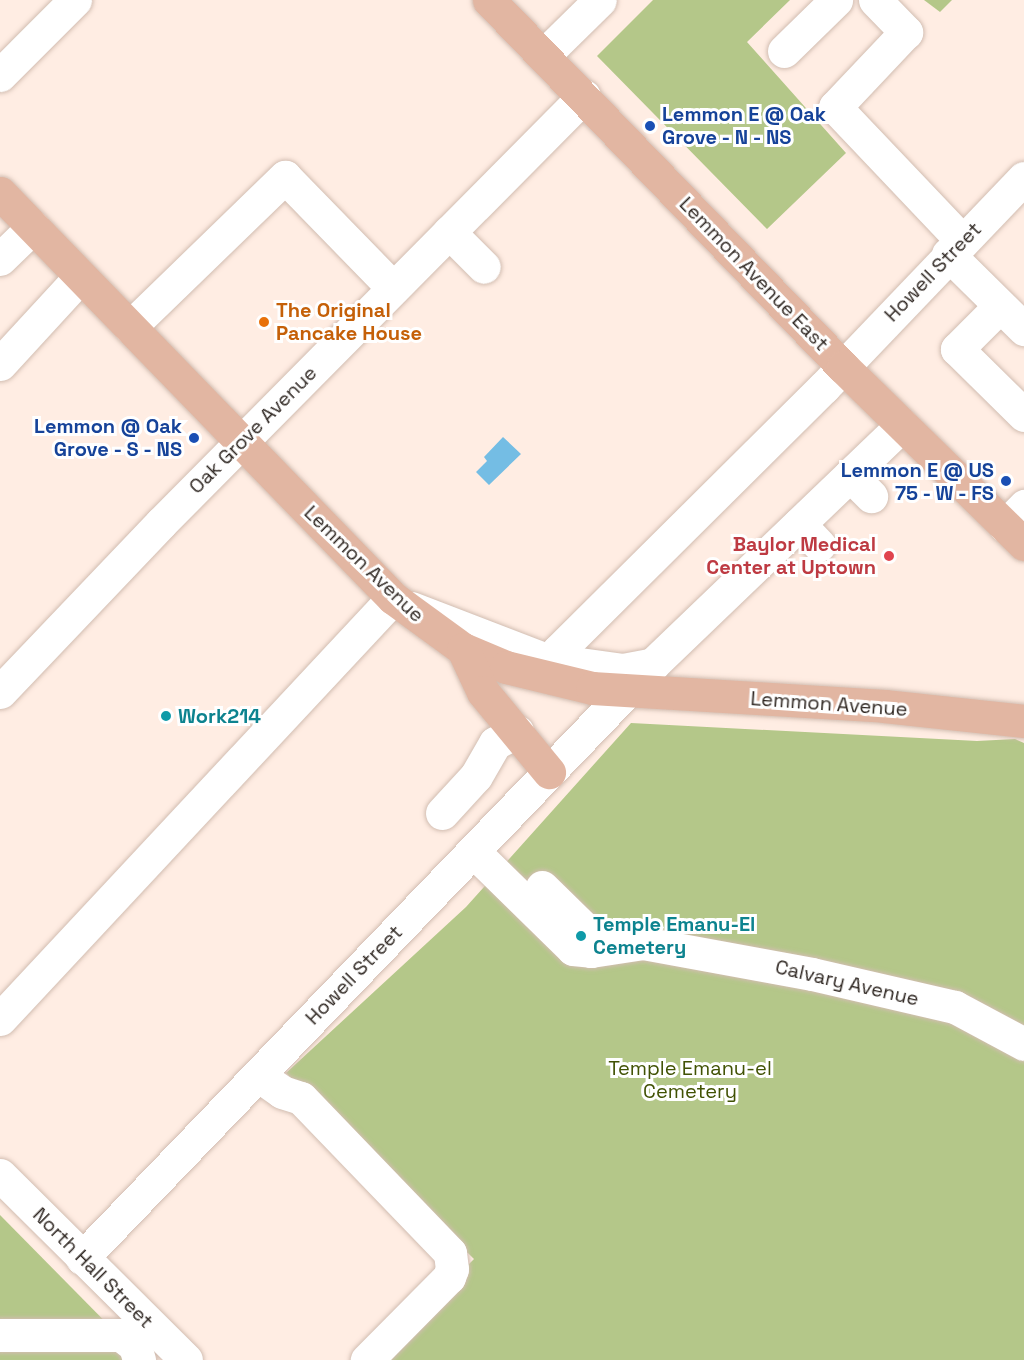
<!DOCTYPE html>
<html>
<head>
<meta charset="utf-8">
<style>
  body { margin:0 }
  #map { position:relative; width:1024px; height:1360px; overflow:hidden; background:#ffede3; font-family:"Space Grotesk",sans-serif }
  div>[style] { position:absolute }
  .green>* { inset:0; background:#b4c789 }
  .water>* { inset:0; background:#74bde4 }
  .roads { filter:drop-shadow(0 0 2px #d2bdb1) drop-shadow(0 0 2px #d2bdb1) }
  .minor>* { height:33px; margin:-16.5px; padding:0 16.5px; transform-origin:16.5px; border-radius:16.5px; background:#fff }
  .major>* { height:33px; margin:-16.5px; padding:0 16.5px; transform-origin:16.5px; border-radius:16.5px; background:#e2b6a2 }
  .dots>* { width:16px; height:16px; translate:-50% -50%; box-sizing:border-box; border:3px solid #fff; border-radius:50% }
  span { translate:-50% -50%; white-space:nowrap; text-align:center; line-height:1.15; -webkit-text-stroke:6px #fff; paint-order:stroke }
  .transit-label { font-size:20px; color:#164399; font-weight:700 }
  .left { translate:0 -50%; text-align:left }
  .right { translate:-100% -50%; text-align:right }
  .street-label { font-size:20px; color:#2e2621 }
  .food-label { font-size:20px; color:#c56008; font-weight:700 }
  .health-label { font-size:20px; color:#be3a42; font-weight:700 }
  .culture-label { font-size:20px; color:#0d838f; font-weight:700 }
  .park-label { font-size:20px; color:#415204 }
</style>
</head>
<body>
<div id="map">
  <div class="green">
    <i style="clip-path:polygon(653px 0,790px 0,747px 42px,846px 153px,767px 229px,597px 56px)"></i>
    <i style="clip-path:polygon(924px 0,952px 0,940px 12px)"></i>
    <i style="clip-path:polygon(631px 723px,977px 741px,1015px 739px,1024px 743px,1024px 1360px,373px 1360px,474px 1259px,286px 1073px,466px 907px)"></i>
    <i style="clip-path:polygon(0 1215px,143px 1360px,0 1360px)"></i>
  </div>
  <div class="water">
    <i style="clip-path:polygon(503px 437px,521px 454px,489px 485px,476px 472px,487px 461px,484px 457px)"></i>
  </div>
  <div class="roads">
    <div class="minor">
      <i style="left:875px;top:0;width:45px;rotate:45.9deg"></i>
      <i style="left:906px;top:32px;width:103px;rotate:133.4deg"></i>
      <i style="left:835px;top:107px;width:185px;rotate:46.5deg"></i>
      <i style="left:784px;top:51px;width:73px;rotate:-44.4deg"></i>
      <i style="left:544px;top:55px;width:78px;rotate:-44.5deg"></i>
      <i style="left:0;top:75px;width:106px;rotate:-45deg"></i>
      <i style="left:449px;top:232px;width:49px;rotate:45deg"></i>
      <i style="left:948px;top:254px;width:107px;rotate:44.6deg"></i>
      <i style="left:0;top:259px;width:46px;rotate:-44.1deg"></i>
      <i style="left:1000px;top:306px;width:61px;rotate:135deg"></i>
      <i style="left:957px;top:349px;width:94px;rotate:44.6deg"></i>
      <i style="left:130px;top:327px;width:216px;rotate:-44.1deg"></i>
      <i style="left:285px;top:177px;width:155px;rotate:45.8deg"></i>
      <i style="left:0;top:364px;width:118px;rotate:-47.4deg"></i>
      <i style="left:850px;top:475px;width:30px;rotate:45deg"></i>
      <i style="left:799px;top:524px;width:29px;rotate:46deg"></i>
      <i style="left:1005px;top:526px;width:28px;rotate:-46deg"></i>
      <i style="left:411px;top:608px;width:142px;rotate:21deg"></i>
      <i style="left:544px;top:659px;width:80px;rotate:7.9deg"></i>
      <i style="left:623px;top:670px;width:31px;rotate:-11deg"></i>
      <i style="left:653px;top:664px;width:345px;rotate:-43.8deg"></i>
      <i style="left:554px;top:660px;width:10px;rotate:-66deg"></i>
      <i style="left:558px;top:651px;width:375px;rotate:-44.8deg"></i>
      <i style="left:824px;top:387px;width:289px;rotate:-46.3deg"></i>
      <i style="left:0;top:692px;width:233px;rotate:-46.4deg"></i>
      <i style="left:161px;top:523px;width:601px;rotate:-45.27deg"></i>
      <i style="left:442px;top:813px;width:50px;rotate:-47.4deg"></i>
      <i style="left:476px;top:776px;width:38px;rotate:-60deg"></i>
      <i style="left:495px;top:743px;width:25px;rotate:-27deg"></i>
      <i style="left:473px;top:851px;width:140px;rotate:44.4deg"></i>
      <i style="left:573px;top:949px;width:18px;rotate:6deg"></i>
      <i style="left:591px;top:951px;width:53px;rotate:-8.7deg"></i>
      <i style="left:643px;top:943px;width:172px;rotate:10.4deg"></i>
      <i style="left:812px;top:974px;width:147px;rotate:13deg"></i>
      <i style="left:955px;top:1007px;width:78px;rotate:28.2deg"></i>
      <i style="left:542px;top:887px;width:69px;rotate:44.4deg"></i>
      <i style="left:591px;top:935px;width:16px;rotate:90deg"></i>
      <i style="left:0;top:1019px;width:576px;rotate:-46.97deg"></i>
      <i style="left:258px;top:1075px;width:29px;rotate:35deg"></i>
      <i style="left:282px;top:1092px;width:20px;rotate:18deg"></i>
      <i style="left:301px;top:1098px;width:215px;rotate:46.1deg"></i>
      <i style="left:450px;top:1253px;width:16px;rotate:83deg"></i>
      <i style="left:452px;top:1269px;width:9px;rotate:111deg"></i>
      <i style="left:449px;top:1277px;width:117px;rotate:134.7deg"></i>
      <i style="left:0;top:1175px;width:262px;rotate:44.8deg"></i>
      <i style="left:82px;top:1258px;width:785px;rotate:-46.14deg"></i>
      <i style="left:0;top:1335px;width:121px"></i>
      <i style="left:121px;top:1335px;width:18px;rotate:38deg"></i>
      <i style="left:135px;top:1346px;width:15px;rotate:74deg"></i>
    </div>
    <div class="major">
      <i style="left:489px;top:0;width:510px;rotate:46.03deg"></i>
      <i style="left:843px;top:367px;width:253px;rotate:44.4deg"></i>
      <i style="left:0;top:193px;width:564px;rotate:45.86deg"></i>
      <i style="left:393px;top:598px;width:87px;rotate:36.1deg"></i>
      <i style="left:463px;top:649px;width:47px;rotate:22.7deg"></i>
      <i style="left:506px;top:667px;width:89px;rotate:13.7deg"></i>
      <i style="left:592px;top:688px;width:293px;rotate:3.5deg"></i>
      <i style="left:884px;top:706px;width:141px;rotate:6.1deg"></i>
      <i style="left:463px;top:649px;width:47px;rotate:65.1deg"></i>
      <i style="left:483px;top:692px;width:104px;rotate:50.5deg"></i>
    </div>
  </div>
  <div class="dots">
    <i style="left:650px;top:126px;background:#1a4fb4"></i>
    <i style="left:264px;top:322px;background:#e8710a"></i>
    <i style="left:194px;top:438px;background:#1a4fb4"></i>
    <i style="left:1006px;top:481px;background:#1a4fb4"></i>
    <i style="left:889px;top:556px;background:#e0444e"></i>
    <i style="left:166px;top:716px;background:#0f9aa8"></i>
    <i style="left:581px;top:936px;background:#0f9aa8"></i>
  </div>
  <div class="transit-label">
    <span class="left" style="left:662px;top:126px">Lemmon E @ Oak<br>Grove - N - NS</span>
    <span class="right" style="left:182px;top:438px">Lemmon @ Oak<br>Grove - S - NS</span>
    <span class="right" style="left:994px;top:482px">Lemmon E @ US<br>75 - W - FS</span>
  </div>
  <div class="street-label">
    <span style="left:933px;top:272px;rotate:-46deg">Howell Street</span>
    <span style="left:754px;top:274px;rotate:46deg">Lemmon Avenue East</span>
    <span style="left:253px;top:430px;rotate:-45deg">Oak Grove Avenue</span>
    <span style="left:364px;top:564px;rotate:44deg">Lemmon Avenue</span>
    <span style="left:829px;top:704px;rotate:4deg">Lemmon Avenue</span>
    <span style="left:354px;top:975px;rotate:-46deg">Howell Street</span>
    <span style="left:847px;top:983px;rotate:13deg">Calvary Avenue</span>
    <span style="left:93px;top:1268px;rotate:45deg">North Hall Street</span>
  </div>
  <div class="food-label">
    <span class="left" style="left:276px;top:322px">The Original<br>Pancake House</span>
  </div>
  <div class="health-label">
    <span class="right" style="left:876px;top:556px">Baylor Medical<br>Center at Uptown</span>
  </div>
  <div class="culture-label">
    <span class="left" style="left:178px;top:716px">Work214</span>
    <span class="left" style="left:593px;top:936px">Temple Emanu-El<br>Cemetery</span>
  </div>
  <div class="park-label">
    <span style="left:690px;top:1080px">Temple Emanu-el<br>Cemetery</span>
  </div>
</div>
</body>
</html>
